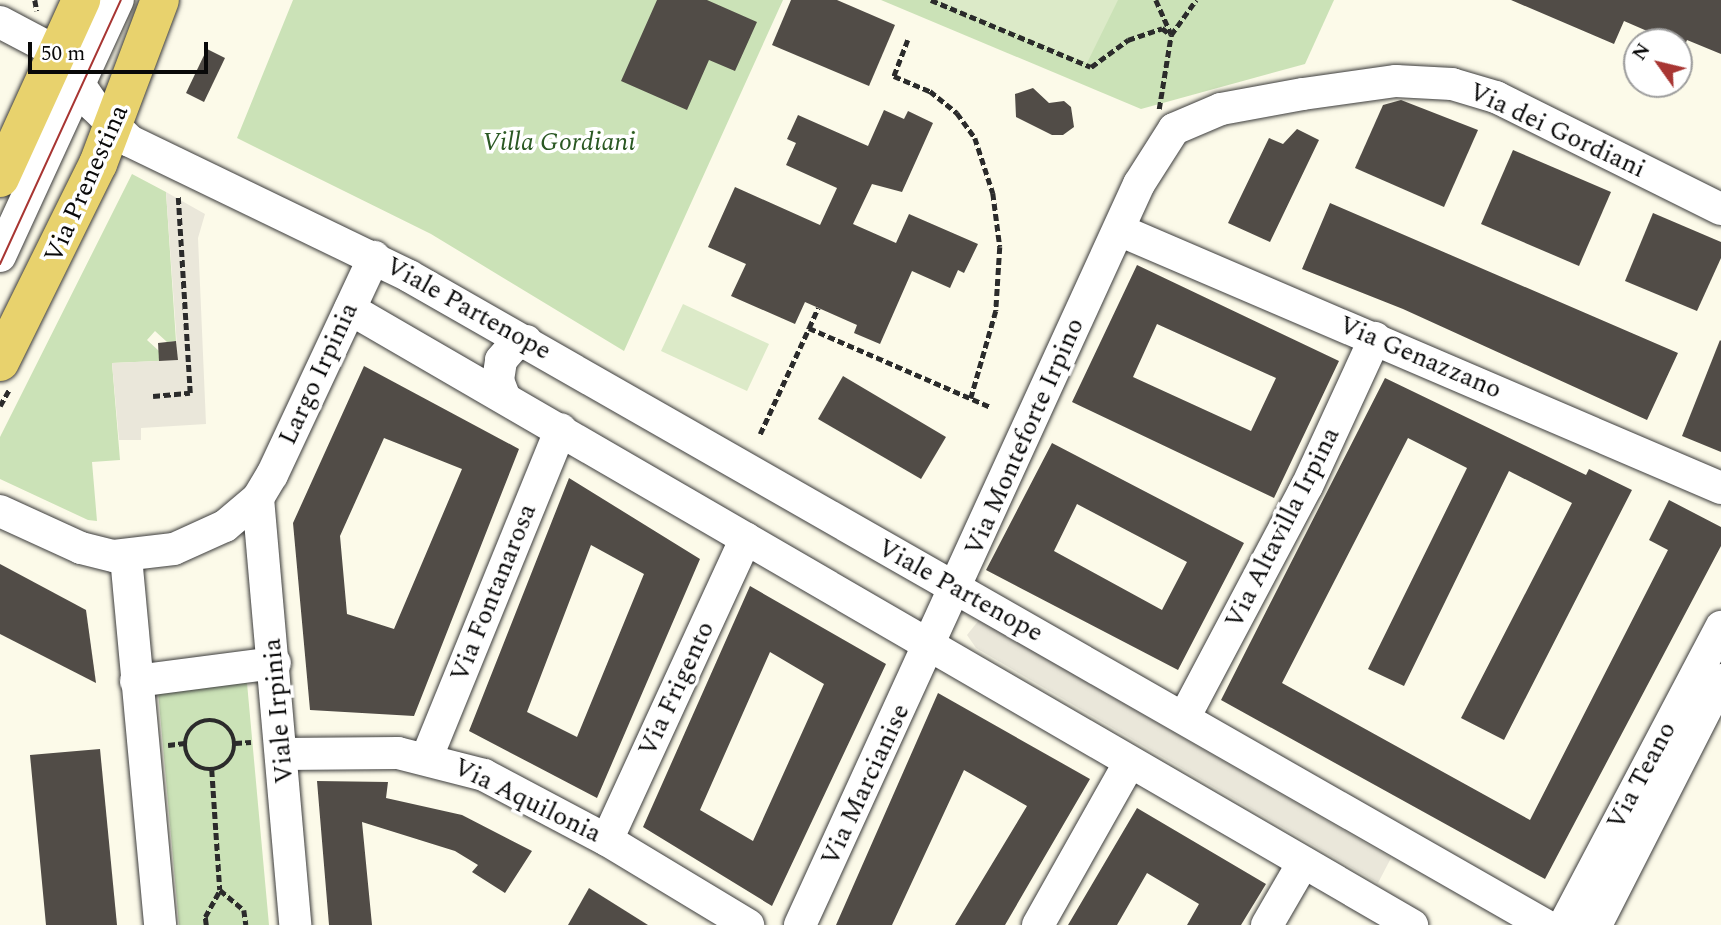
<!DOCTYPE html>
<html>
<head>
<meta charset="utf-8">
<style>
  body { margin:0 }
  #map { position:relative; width:1721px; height:925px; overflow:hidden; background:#fcfae9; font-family:Spectral,serif }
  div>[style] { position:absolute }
  .green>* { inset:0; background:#cbe2b7 }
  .pitch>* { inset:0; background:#dceac8 }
  .plaza>* { inset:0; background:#eae7da }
  .building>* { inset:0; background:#514c47 }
  .path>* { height:4.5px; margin-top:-2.25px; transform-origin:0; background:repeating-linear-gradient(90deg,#2b2b2b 0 7px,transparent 0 10.5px) }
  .path>.ring { margin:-2.25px; padding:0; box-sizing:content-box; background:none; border:4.5px solid #2b2b2b; border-radius:50% }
  .roads { filter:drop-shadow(0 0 2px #3c3c3c) drop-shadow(0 0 2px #3c3c3c) }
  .minor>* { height:32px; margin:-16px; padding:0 16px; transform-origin:16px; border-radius:16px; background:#fff }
  .major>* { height:38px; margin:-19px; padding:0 19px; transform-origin:19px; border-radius:19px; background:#e8d26d }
  .tram>* { height:2px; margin:-1px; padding:0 1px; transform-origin:1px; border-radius:1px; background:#a83633 }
  span { translate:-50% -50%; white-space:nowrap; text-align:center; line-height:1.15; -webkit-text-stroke:7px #fff; paint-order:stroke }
  .street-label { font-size:26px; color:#090909 }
  .park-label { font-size:26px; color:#2a5823; font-style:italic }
  .north { position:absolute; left:1623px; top:28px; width:70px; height:70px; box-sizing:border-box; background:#fff; border:2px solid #9d9d9d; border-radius:50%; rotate:304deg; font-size:19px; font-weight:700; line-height:28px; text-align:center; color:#090909 }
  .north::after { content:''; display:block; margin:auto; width:24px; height:32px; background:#a83633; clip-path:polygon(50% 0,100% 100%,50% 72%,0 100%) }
  .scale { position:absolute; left:28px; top:42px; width:180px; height:32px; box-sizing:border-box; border:4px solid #090909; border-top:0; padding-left:9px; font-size:21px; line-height:24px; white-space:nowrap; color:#090909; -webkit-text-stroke:5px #fff; paint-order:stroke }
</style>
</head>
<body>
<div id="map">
  <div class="green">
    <i style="clip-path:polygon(293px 0,783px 0,624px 351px,431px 234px,237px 138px)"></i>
    <i style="clip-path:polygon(881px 0,1334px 0,1305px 64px,1141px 109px)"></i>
    <i style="clip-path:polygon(132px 174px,166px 192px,176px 341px,167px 342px,155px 331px,147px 340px,159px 351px,159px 361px,112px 363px,120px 460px,92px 462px,97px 521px,88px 520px,0 479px,0 437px)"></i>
    <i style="clip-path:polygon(247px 683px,269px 925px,179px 925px,158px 691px)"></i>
  </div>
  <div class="pitch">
    <i style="clip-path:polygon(936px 0,1118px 0,1087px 63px)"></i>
    <i style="clip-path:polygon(683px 304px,769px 344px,747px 391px,661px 351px)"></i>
  </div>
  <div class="plaza">
    <i style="clip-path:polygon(166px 192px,205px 214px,198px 238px,206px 424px,141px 428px,141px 440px,119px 440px,112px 363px,178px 360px)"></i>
    <i style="clip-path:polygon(979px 620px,1391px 858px,1378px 883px,976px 648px,967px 635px)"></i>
  </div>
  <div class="building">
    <i style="clip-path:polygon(657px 0,707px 0,757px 22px,735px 71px,709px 60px,687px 110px,621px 81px)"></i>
    <i style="clip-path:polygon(791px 0,837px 0,895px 25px,869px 86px,772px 45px)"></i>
    <i style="clip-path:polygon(1511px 0,1721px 0,1721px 54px,1687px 40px,1684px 47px,1624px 21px,1614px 44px)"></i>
    <i style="clip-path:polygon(207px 49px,225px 58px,204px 102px,186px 93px)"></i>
    <i style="clip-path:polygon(1033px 88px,1049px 103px,1064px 101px,1071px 107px,1074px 127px,1063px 135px,1052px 135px,1016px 117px,1015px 94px)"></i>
    <i style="clip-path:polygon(1401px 100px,1478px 130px,1444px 207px,1355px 168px,1383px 105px)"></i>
    <i style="clip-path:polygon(884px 110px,904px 119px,908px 111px,933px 123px,902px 192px,872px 184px,853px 224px,896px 243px,909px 214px,978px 244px,964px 273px,958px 270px,950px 288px,912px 271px,880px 344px,854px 333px,857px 325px,805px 302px,795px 324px,731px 296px,746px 264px,708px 247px,735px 187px,820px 225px,837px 188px,786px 165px,796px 143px,787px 139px,798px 115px,868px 146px)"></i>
    <i style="clip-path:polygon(1297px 129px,1319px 140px,1270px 242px,1228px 223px,1269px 138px,1283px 144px)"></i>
    <i style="clip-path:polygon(1513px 150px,1611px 192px,1579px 266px,1481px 224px)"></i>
    <i style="clip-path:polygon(1330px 203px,1678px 353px,1647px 420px,1403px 309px,1302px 269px)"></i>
    <i style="clip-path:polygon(1653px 213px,1721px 242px,1721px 258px,1697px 311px,1625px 281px)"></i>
    <i style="clip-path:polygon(evenodd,1137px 265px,1339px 361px,1274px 498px,1072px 402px,1137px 265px,1157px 324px,1276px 378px,1251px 431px,1133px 377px,1157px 324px)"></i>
    <i style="clip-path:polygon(1720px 340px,1721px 341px,1721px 452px,1682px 436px)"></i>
    <i style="clip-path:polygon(176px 341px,178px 360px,159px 361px,158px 343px)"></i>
    <i style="clip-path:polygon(evenodd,364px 366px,519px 449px,414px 716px,310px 710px,293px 523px,364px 366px,384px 438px,462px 469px,394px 629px,347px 614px,340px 536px,384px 438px)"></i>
    <i style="clip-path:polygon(843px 376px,946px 437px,921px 479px,818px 419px)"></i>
    <i style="clip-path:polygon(1385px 378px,1586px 475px,1589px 469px,1632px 490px,1504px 740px,1461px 718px,1572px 503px,1509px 471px,1404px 686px,1368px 669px,1467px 468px,1408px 438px,1282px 683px,1530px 820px,1668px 550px,1649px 540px,1669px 500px,1721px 527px,1721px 546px,1545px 879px,1221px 700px)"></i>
    <i style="clip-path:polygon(evenodd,1052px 443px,1244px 543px,1178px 670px,986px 570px,1052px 443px,1077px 504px,1187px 562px,1162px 610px,1054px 551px,1077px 504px)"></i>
    <i style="clip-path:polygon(evenodd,569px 478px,700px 559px,597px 798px,469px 731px,569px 478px,591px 545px,644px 574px,577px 737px,527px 712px,591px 545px)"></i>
    <i style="clip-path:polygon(0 564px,86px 610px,96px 683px,0 634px)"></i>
    <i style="clip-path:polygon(evenodd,750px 586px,886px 664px,772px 906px,643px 827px,750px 586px,770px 652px,824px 684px,753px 841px,700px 810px,770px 652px)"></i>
    <i style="clip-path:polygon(938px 693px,1090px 779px,1005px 925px,955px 925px,1027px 806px,964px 770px,892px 925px,836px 925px)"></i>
    <i style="clip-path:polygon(100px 749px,117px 925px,46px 925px,30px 755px)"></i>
    <i style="clip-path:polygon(317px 781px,388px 782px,386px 798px,462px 815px,532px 851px,505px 893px,472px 872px,478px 865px,455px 851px,362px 822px,372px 925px,329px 925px)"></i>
    <i style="clip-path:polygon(1137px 808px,1266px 884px,1241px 925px,1187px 925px,1199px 904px,1147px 873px,1117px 925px,1068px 925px)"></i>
    <i style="clip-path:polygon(589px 888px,648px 925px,568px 925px)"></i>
  </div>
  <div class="path">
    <i style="left:35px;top:0;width:11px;rotate:80deg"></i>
    <i style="left:931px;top:0;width:173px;rotate:22.7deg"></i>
    <i style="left:1091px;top:67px;width:46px;rotate:-36.1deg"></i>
    <i style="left:1128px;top:40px;width:36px;rotate:-19deg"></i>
    <i style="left:1162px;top:28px;width:11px;rotate:38deg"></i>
    <i style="left:1156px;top:0;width:37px;rotate:66deg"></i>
    <i style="left:908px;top:40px;width:39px;rotate:111deg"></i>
    <i style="left:894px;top:76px;width:39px;rotate:23deg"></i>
    <i style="left:930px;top:91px;width:35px;rotate:39deg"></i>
    <i style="left:957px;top:113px;width:31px;rotate:54deg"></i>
    <i style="left:975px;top:138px;width:58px;rotate:71.9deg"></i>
    <i style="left:993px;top:193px;width:54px;rotate:82.6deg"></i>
    <i style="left:1000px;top:247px;width:64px;rotate:93.6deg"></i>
    <i style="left:996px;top:311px;width:91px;rotate:106deg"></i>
    <i style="left:1159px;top:109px;width:75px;rotate:-80.8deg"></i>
    <i style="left:1171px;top:35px;width:43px;rotate:-54.5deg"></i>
    <i style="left:809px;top:328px;width:22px;rotate:-66deg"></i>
    <i style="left:153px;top:396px;width:37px;rotate:-5deg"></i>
    <i style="left:190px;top:393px;width:199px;rotate:-93.5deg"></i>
    <i style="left:0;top:406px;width:18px;rotate:-61deg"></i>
    <i style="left:760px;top:434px;width:117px;rotate:-65.2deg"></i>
    <i style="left:809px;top:328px;width:198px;rotate:23.5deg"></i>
    <i class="ring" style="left:185px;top:720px;width:45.5px;height:45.5px"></i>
    <i style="left:235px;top:743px;width:16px;rotate:-4deg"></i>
    <i style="left:168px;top:745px;width:17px;rotate:-7deg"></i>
    <i style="left:212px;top:770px;width:120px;rotate:86.2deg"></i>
    <i style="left:206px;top:925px;width:8px;rotate:-97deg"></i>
    <i style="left:205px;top:917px;width:31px;rotate:-61deg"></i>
    <i style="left:220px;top:890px;width:31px;rotate:40deg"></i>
    <i style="left:244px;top:910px;width:15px;rotate:82deg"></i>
  </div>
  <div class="roads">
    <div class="minor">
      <i style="left:0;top:22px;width:64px;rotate:27.8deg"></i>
      <i style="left:57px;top:52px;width:65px;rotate:55.6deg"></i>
      <i style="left:94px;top:106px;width:50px;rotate:44.2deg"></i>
      <i style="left:130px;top:141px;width:310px;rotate:25.8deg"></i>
      <i style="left:409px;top:276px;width:1308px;rotate:29.74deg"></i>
      <i style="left:1119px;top:230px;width:655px;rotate:23.2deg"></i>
      <i style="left:0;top:256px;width:282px;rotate:-65.3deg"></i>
      <i style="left:350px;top:309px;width:1228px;rotate:30.12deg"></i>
      <i style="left:504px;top:396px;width:17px;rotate:-111deg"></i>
      <i style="left:498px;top:380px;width:20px;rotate:-81deg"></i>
      <i style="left:501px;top:360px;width:18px;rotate:-49deg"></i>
      <i style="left:513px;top:346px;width:14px;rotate:-21deg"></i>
      <i style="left:258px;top:498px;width:429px;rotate:85deg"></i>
      <i style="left:0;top:511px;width:89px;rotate:24.6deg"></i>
      <i style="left:81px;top:548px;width:34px;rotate:14deg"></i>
      <i style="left:114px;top:556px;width:60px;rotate:-6.7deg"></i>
      <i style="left:174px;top:549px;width:56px;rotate:-24.3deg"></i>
      <i style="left:225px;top:526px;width:43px;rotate:-40.3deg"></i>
      <i style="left:258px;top:498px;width:27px;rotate:-59deg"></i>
      <i style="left:272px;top:475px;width:241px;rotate:-64.9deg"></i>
      <i style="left:126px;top:557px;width:370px;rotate:84.7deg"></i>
      <i style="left:136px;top:681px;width:140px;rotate:-7.4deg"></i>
      <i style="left:1185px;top:716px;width:260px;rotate:-62.1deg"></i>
      <i style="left:1307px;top:486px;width:163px;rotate:-65.3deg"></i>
      <i style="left:283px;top:754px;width:115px;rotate:-0.5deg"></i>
      <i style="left:398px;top:753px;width:89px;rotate:14.3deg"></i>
      <i style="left:484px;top:775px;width:139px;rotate:27.9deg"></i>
      <i style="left:607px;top:840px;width:165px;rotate:31.1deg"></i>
      <i style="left:427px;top:757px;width:354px;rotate:-67.8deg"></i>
      <i style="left:607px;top:840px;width:332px;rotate:-65.3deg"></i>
      <i style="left:800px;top:925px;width:815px;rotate:-65.42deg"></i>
      <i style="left:1139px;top:184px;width:65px;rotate:-57.5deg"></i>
      <i style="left:1174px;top:129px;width:51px;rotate:-23.1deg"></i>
      <i style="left:1221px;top:109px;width:83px;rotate:-10.4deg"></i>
      <i style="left:1303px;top:94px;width:94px;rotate:-8deg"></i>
      <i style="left:1396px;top:81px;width:56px;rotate:3.1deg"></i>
      <i style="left:1452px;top:84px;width:46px;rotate:16.5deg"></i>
      <i style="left:1496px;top:97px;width:251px;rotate:26.5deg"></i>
      <i style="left:1038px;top:925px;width:187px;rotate:-60.6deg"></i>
      <i style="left:1267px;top:925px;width:72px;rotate:-59.9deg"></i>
      <i style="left:1564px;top:925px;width:337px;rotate:-62.2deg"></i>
      <i style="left:1596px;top:925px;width:275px;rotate:-63deg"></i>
    </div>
    <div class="major">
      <i style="left:0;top:178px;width:196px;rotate:-65.5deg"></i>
      <i style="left:0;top:362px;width:221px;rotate:-63.7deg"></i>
      <i style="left:98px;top:164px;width:175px;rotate:-69.3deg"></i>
    </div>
  </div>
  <div class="tram">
    <i style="left:0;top:264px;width:290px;rotate:-65.4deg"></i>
  </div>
  <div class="street-label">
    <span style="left:1557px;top:131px;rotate:25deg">Via dei Gordiani</span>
    <span style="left:87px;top:184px;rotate:-66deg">Via Prenestina</span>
    <span style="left:468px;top:309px;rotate:29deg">Viale Partenope</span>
    <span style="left:1420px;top:358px;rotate:23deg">Via Genazzano</span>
    <span style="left:319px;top:374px;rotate:-65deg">Largo Irpinia</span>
    <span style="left:1025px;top:437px;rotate:-66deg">Via Monteforte Irpino</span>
    <span style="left:1283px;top:528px;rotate:-63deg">Via Altavilla Irpina</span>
    <span style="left:960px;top:591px;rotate:29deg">Viale Partenope</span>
    <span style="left:494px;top:593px;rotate:-68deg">Via Fontanarosa</span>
    <span style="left:677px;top:689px;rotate:-65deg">Via Frigento</span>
    <span style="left:279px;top:711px;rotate:-95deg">Viale Irpinia</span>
    <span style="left:1642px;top:776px;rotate:-62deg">Via Teano</span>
    <span style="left:866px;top:785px;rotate:-65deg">Via Marcianise</span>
    <span style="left:527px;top:801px;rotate:26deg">Via Aquilonia</span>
  </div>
  <div class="park-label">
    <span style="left:559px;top:143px">Villa Gordiani</span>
  </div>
  <div class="north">N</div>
  <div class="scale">50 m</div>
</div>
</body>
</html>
